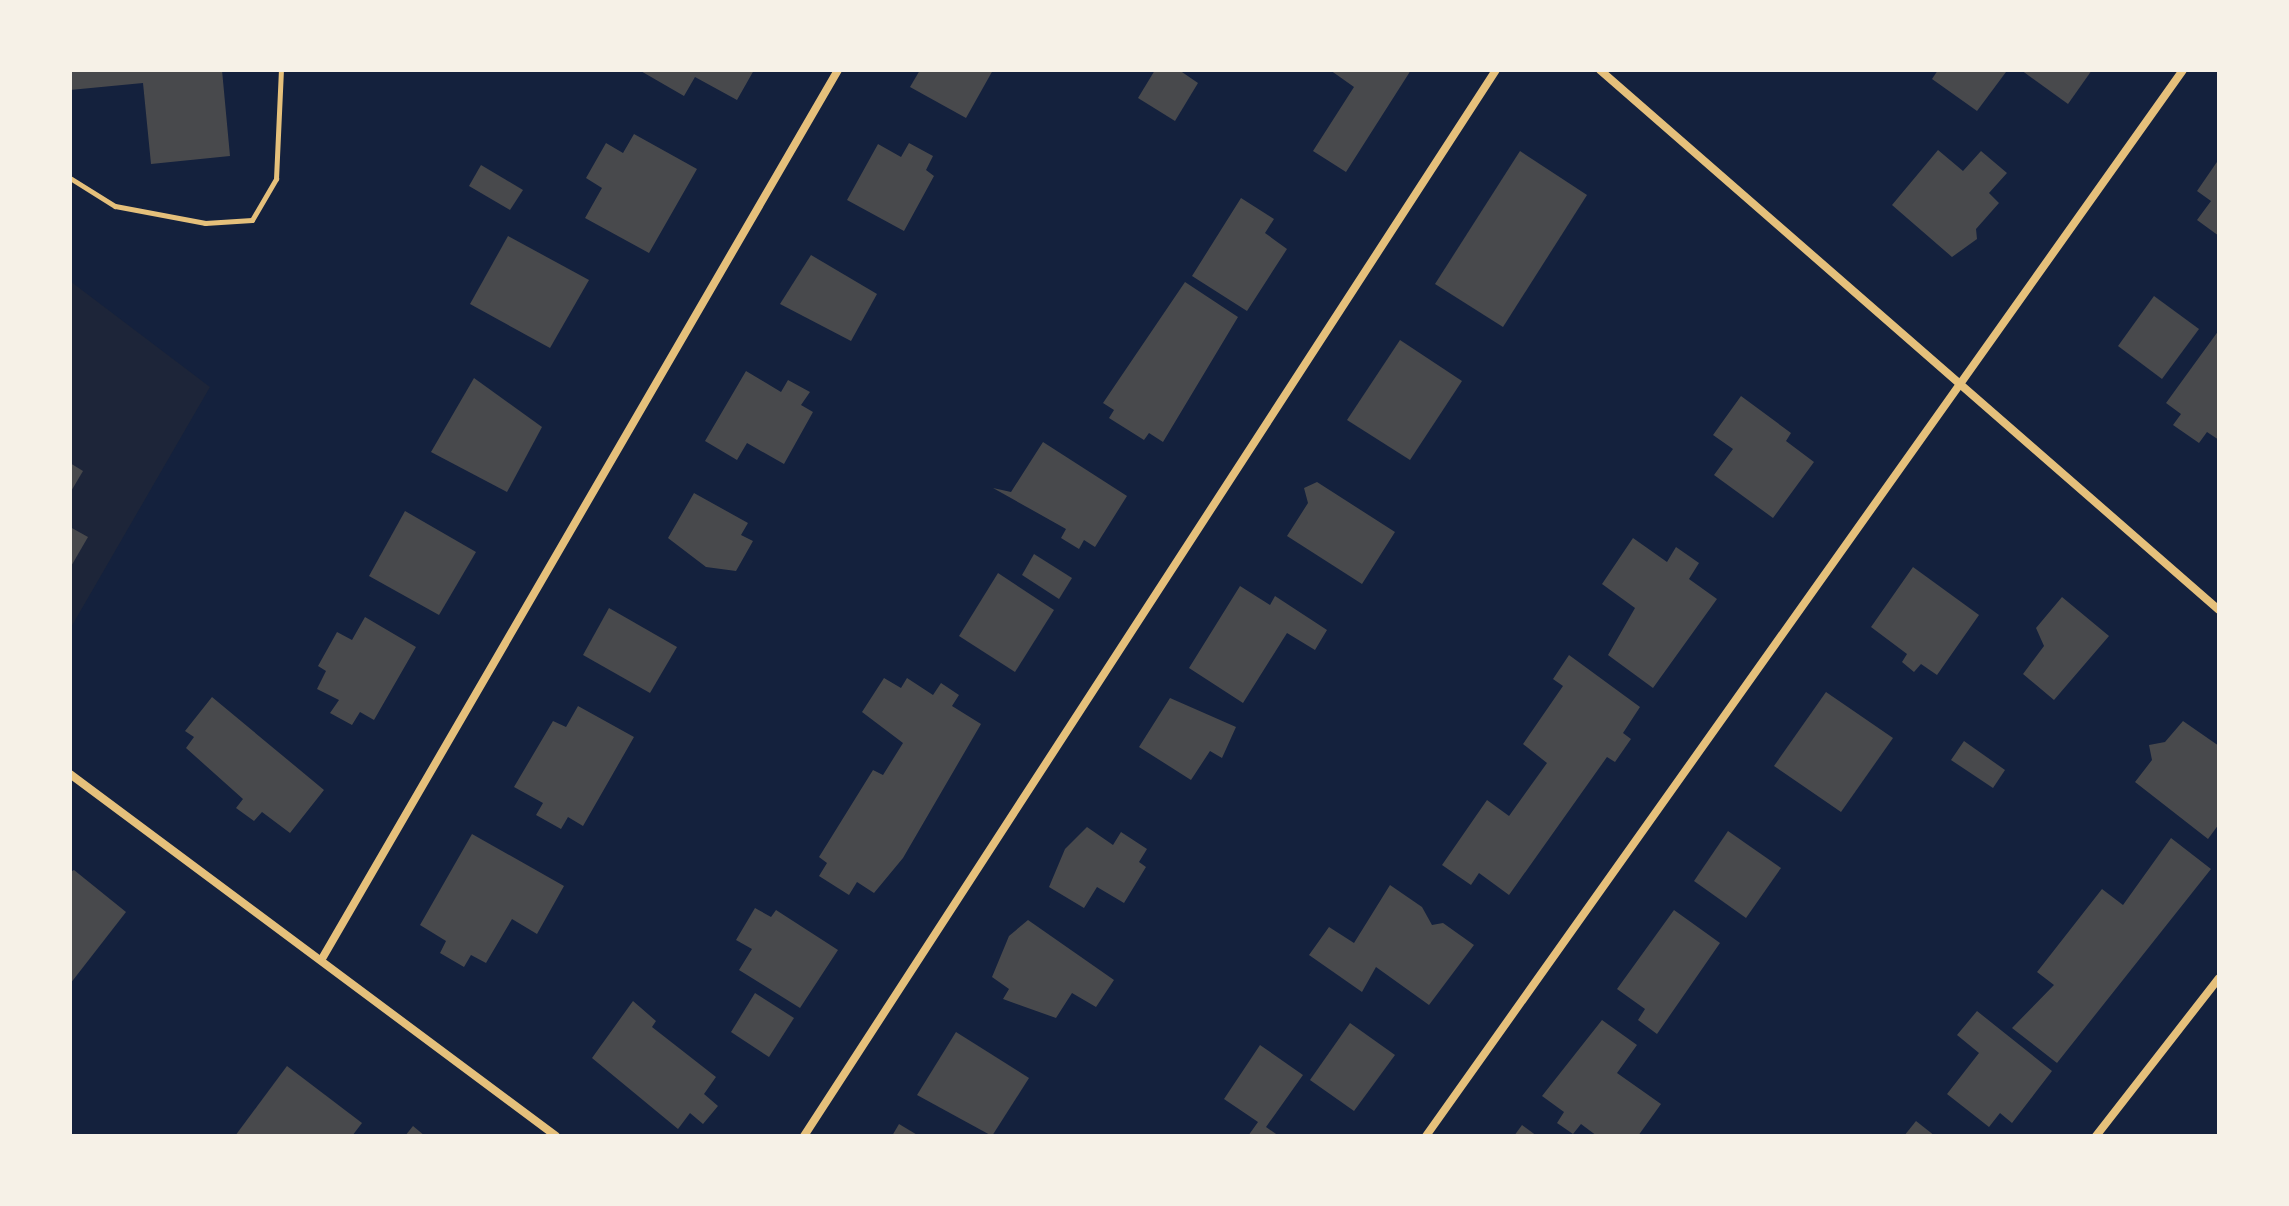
<!DOCTYPE html>
<html>
<head>
<meta charset="utf-8">
<style>
  body { margin:0 }
  #map { position:relative; width:2289px; height:1206px; overflow:hidden; background:#14213d; font-family:Rubik,sans-serif }
  div>[style] { position:absolute }
  .green>* { inset:0; background:#1d2539 }
  .building>* { inset:0; background:#48494c }
  .path>* { height:5px; margin:-2.5px; padding:0 2.5px; transform-origin:2.5px; border-radius:2.5px; background:#e5c07b }
  .minor>* { height:8px; margin:-4px; padding:0 4px; transform-origin:4px; border-radius:4px; background:#e5c07b }
  span { translate:-50% -50%; white-space:nowrap; text-align:center; line-height:1.15; -webkit-text-stroke:8px #f6f1e7; paint-order:stroke }
  .frame { position:absolute; inset:0; border:72px solid #f6f1e7; pointer-events:none }
</style>
</head>
<body>
<div id="map">
  <div class="green">
    <i style="clip-path:polygon(70px 281px,210px 387px,70px 629px)"></i>
  </div>
  <div class="building">
    <i style="clip-path:polygon(70px 70px,222px 70px,230px 156px,151px 164px,143px 83px,70px 90px)"></i>
    <i style="clip-path:polygon(639px 70px,754px 70px,737px 100px,695px 77px,684px 96px)"></i>
    <i style="clip-path:polygon(920px 70px,993px 70px,966px 118px,910px 87px)"></i>
    <i style="clip-path:polygon(1155px 70px,1179px 70px,1198px 83px,1175px 121px,1138px 98px)"></i>
    <i style="clip-path:polygon(1330px 70px,1411px 70px,1346px 172px,1313px 151px,1354px 87px)"></i>
    <i style="clip-path:polygon(1938px 70px,2003px 70px,2006px 72px,1977px 111px,1932px 79px)"></i>
    <i style="clip-path:polygon(2021px 70px,2092px 70px,2068px 104px)"></i>
    <i style="clip-path:polygon(634px 134px,697px 169px,649px 253px,585px 218px,602px 188px,586px 178px,606px 143px,623px 153px)"></i>
    <i style="clip-path:polygon(909px 143px,933px 156px,926px 170px,934px 176px,904px 231px,847px 200px,878px 144px,901px 157px)"></i>
    <i style="clip-path:polygon(1938px 150px,1963px 171px,1981px 151px,2007px 173px,1989px 193px,1999px 203px,1976px 229px,1977px 239px,1952px 257px,1892px 205px)"></i>
    <i style="clip-path:polygon(1520px 151px,1587px 195px,1503px 327px,1435px 284px)"></i>
    <i style="clip-path:polygon(2219px 159px,2219px 236px,2197px 220px,2211px 201px,2197px 191px)"></i>
    <i style="clip-path:polygon(481px 165px,523px 190px,510px 210px,469px 186px)"></i>
    <i style="clip-path:polygon(1241px 198px,1274px 219px,1265px 233px,1287px 249px,1247px 311px,1192px 276px)"></i>
    <i style="clip-path:polygon(508px 236px,589px 280px,550px 348px,470px 304px)"></i>
    <i style="clip-path:polygon(811px 255px,877px 294px,851px 341px,780px 304px)"></i>
    <i style="clip-path:polygon(1185px 282px,1238px 317px,1163px 442px,1149px 433px,1144px 440px,1109px 418px,1114px 410px,1103px 403px)"></i>
    <i style="clip-path:polygon(2154px 296px,2199px 329px,2162px 379px,2118px 346px)"></i>
    <i style="clip-path:polygon(2219px 330px,2219px 440px,2207px 432px,2199px 443px,2173px 425px,2181px 414px,2166px 403px)"></i>
    <i style="clip-path:polygon(1400px 340px,1462px 381px,1410px 460px,1347px 420px)"></i>
    <i style="clip-path:polygon(746px 371px,781px 392px,788px 380px,810px 392px,801px 405px,813px 412px,784px 464px,747px 443px,737px 460px,705px 441px)"></i>
    <i style="clip-path:polygon(474px 378px,542px 427px,507px 492px,431px 452px)"></i>
    <i style="clip-path:polygon(1741px 396px,1791px 433px,1786px 441px,1814px 462px,1773px 518px,1714px 475px,1733px 449px,1713px 435px)"></i>
    <i style="clip-path:polygon(1043px 442px,1127px 496px,1095px 547px,1084px 540px,1079px 549px,1061px 538px,1066px 529px,993px 488px,1011px 492px)"></i>
    <i style="clip-path:polygon(70px 463px,83px 471px,70px 493px)"></i>
    <i style="clip-path:polygon(1317px 482px,1395px 532px,1362px 584px,1287px 536px,1308px 503px,1304px 488px)"></i>
    <i style="clip-path:polygon(694px 493px,748px 523px,741px 535px,753px 541px,736px 571px,706px 567px,668px 538px)"></i>
    <i style="clip-path:polygon(405px 511px,476px 552px,439px 615px,369px 576px)"></i>
    <i style="clip-path:polygon(70px 527px,88px 537px,70px 568px)"></i>
    <i style="clip-path:polygon(1633px 538px,1667px 562px,1676px 547px,1699px 563px,1689px 579px,1717px 599px,1653px 688px,1608px 655px,1635px 608px,1602px 584px)"></i>
    <i style="clip-path:polygon(1034px 554px,1072px 578px,1059px 599px,1022px 575px)"></i>
    <i style="clip-path:polygon(1913px 567px,1979px 615px,1937px 675px,1921px 664px,1914px 672px,1902px 662px,1907px 654px,1871px 627px)"></i>
    <i style="clip-path:polygon(998px 573px,1054px 610px,1015px 672px,959px 636px)"></i>
    <i style="clip-path:polygon(1240px 586px,1270px 605px,1275px 596px,1327px 630px,1315px 650px,1287px 633px,1243px 703px,1189px 668px)"></i>
    <i style="clip-path:polygon(2062px 597px,2109px 636px,2054px 700px,2023px 674px,2044px 646px,2036px 628px)"></i>
    <i style="clip-path:polygon(609px 608px,677px 647px,650px 693px,583px 655px)"></i>
    <i style="clip-path:polygon(365px 617px,416px 647px,374px 720px,360px 712px,352px 725px,330px 713px,339px 700px,317px 689px,326px 671px,318px 666px,337px 632px,352px 640px)"></i>
    <i style="clip-path:polygon(1569px 655px,1640px 707px,1623px 733px,1631px 739px,1615px 762px,1607px 757px,1509px 895px,1479px 873px,1471px 885px,1442px 865px,1487px 800px,1509px 816px,1547px 763px,1523px 744px,1563px 686px,1553px 679px)"></i>
    <i style="clip-path:polygon(884px 678px,901px 688px,907px 678px,933px 695px,941px 683px,959px 695px,952px 706px,981px 724px,903px 858px,874px 893px,857px 882px,849px 895px,819px 876px,827px 863px,819px 857px,873px 770px,883px 775px,903px 743px,862px 712px)"></i>
    <i style="clip-path:polygon(1826px 692px,1893px 738px,1841px 812px,1774px 766px)"></i>
    <i style="clip-path:polygon(212px 697px,324px 790px,290px 833px,262px 812px,254px 821px,236px 808px,243px 799px,186px 748px,194px 737px,185px 731px)"></i>
    <i style="clip-path:polygon(1170px 698px,1236px 727px,1222px 758px,1210px 751px,1191px 780px,1139px 747px)"></i>
    <i style="clip-path:polygon(578px 706px,634px 737px,583px 826px,568px 817px,561px 829px,536px 815px,543px 803px,514px 787px,553px 721px,566px 727px)"></i>
    <i style="clip-path:polygon(2183px 721px,2219px 746px,2219px 824px,2208px 839px,2135px 782px,2152px 760px,2149px 745px,2165px 742px)"></i>
    <i style="clip-path:polygon(1964px 741px,2005px 770px,1993px 788px,1951px 760px)"></i>
    <i style="clip-path:polygon(1087px 827px,1113px 845px,1121px 832px,1147px 849px,1139px 862px,1146px 867px,1124px 903px,1097px 887px,1084px 908px,1049px 887px,1065px 849px)"></i>
    <i style="clip-path:polygon(1728px 831px,1781px 868px,1746px 918px,1694px 881px)"></i>
    <i style="clip-path:polygon(472px 834px,564px 886px,537px 934px,512px 919px,486px 963px,471px 955px,464px 967px,440px 953px,446px 941px,420px 925px)"></i>
    <i style="clip-path:polygon(2171px 838px,2211px 869px,2057px 1063px,2012px 1028px,2054px 985px,2037px 972px,2102px 889px,2123px 905px)"></i>
    <i style="clip-path:polygon(74px 870px,126px 912px,70px 984px,70px 872px)"></i>
    <i style="clip-path:polygon(1390px 885px,1422px 907px,1432px 925px,1443px 923px,1474px 945px,1429px 1005px,1376px 967px,1362px 992px,1309px 955px,1329px 927px,1354px 943px)"></i>
    <i style="clip-path:polygon(755px 908px,771px 917px,776px 910px,838px 950px,800px 1008px,739px 970px,752px 949px,736px 940px)"></i>
    <i style="clip-path:polygon(1674px 910px,1720px 943px,1657px 1034px,1638px 1020px,1645px 1009px,1617px 989px)"></i>
    <i style="clip-path:polygon(1028px 920px,1114px 980px,1096px 1007px,1072px 993px,1056px 1018px,1003px 999px,1009px 989px,992px 977px,1009px 936px)"></i>
    <i style="clip-path:polygon(755px 993px,794px 1018px,769px 1057px,731px 1032px)"></i>
    <i style="clip-path:polygon(633px 1001px,656px 1021px,652px 1027px,716px 1077px,704px 1094px,718px 1106px,703px 1124px,690px 1113px,678px 1129px,592px 1058px)"></i>
    <i style="clip-path:polygon(1977px 1011px,2052px 1071px,2012px 1123px,2000px 1113px,1989px 1127px,1947px 1094px,1979px 1053px,1957px 1035px)"></i>
    <i style="clip-path:polygon(1602px 1020px,1637px 1045px,1617px 1073px,1661px 1104px,1638px 1136px,1597px 1136px,1581px 1124px,1573px 1134px,1557px 1123px,1564px 1112px,1542px 1096px)"></i>
    <i style="clip-path:polygon(1350px 1023px,1395px 1055px,1354px 1111px,1310px 1080px)"></i>
    <i style="clip-path:polygon(956px 1032px,1029px 1078px,992px 1136px,917px 1095px)"></i>
    <i style="clip-path:polygon(1260px 1045px,1303px 1075px,1266px 1127px,1279px 1136px,1248px 1136px,1258px 1122px,1224px 1099px)"></i>
    <i style="clip-path:polygon(287px 1066px,362px 1123px,352px 1136px,235px 1136px)"></i>
    <i style="clip-path:polygon(1916px 1121px,1935px 1136px,1904px 1136px)"></i>
    <i style="clip-path:polygon(899px 1124px,919px 1136px,892px 1136px)"></i>
    <i style="clip-path:polygon(1522px 1125px,1537px 1136px,1514px 1136px)"></i>
    <i style="clip-path:polygon(413px 1126px,425px 1136px,405px 1136px)"></i>
  </div>
  <div class="path">
    <i style="left:70px;top:178px;width:53px;rotate:31.9deg"></i>
    <i style="left:115px;top:206px;width:92px;rotate:10.7deg"></i>
    <i style="left:205px;top:223px;width:47px;rotate:-3.7deg"></i>
    <i style="left:252px;top:220px;width:48px;rotate:-59.7deg"></i>
    <i style="left:276px;top:179px;width:109px;rotate:-87.4deg"></i>
  </div>
  <div class="minor">
    <i style="left:1600px;top:70px;width:821px;rotate:41.1deg"></i>
    <i style="left:70px;top:774px;width:606px;rotate:36.68deg"></i>
    <i style="left:323px;top:957px;width:1026px;rotate:-59.86deg"></i>
    <i style="left:804px;top:1136px;width:1271px;rotate:-57.01deg"></i>
    <i style="left:1426px;top:1136px;width:1307px;rotate:-54.62deg"></i>
    <i style="left:2096px;top:1136px;width:200px;rotate:-52.1deg"></i>
  </div>
  <div class="frame"></div>
</div>
</body>
</html>
